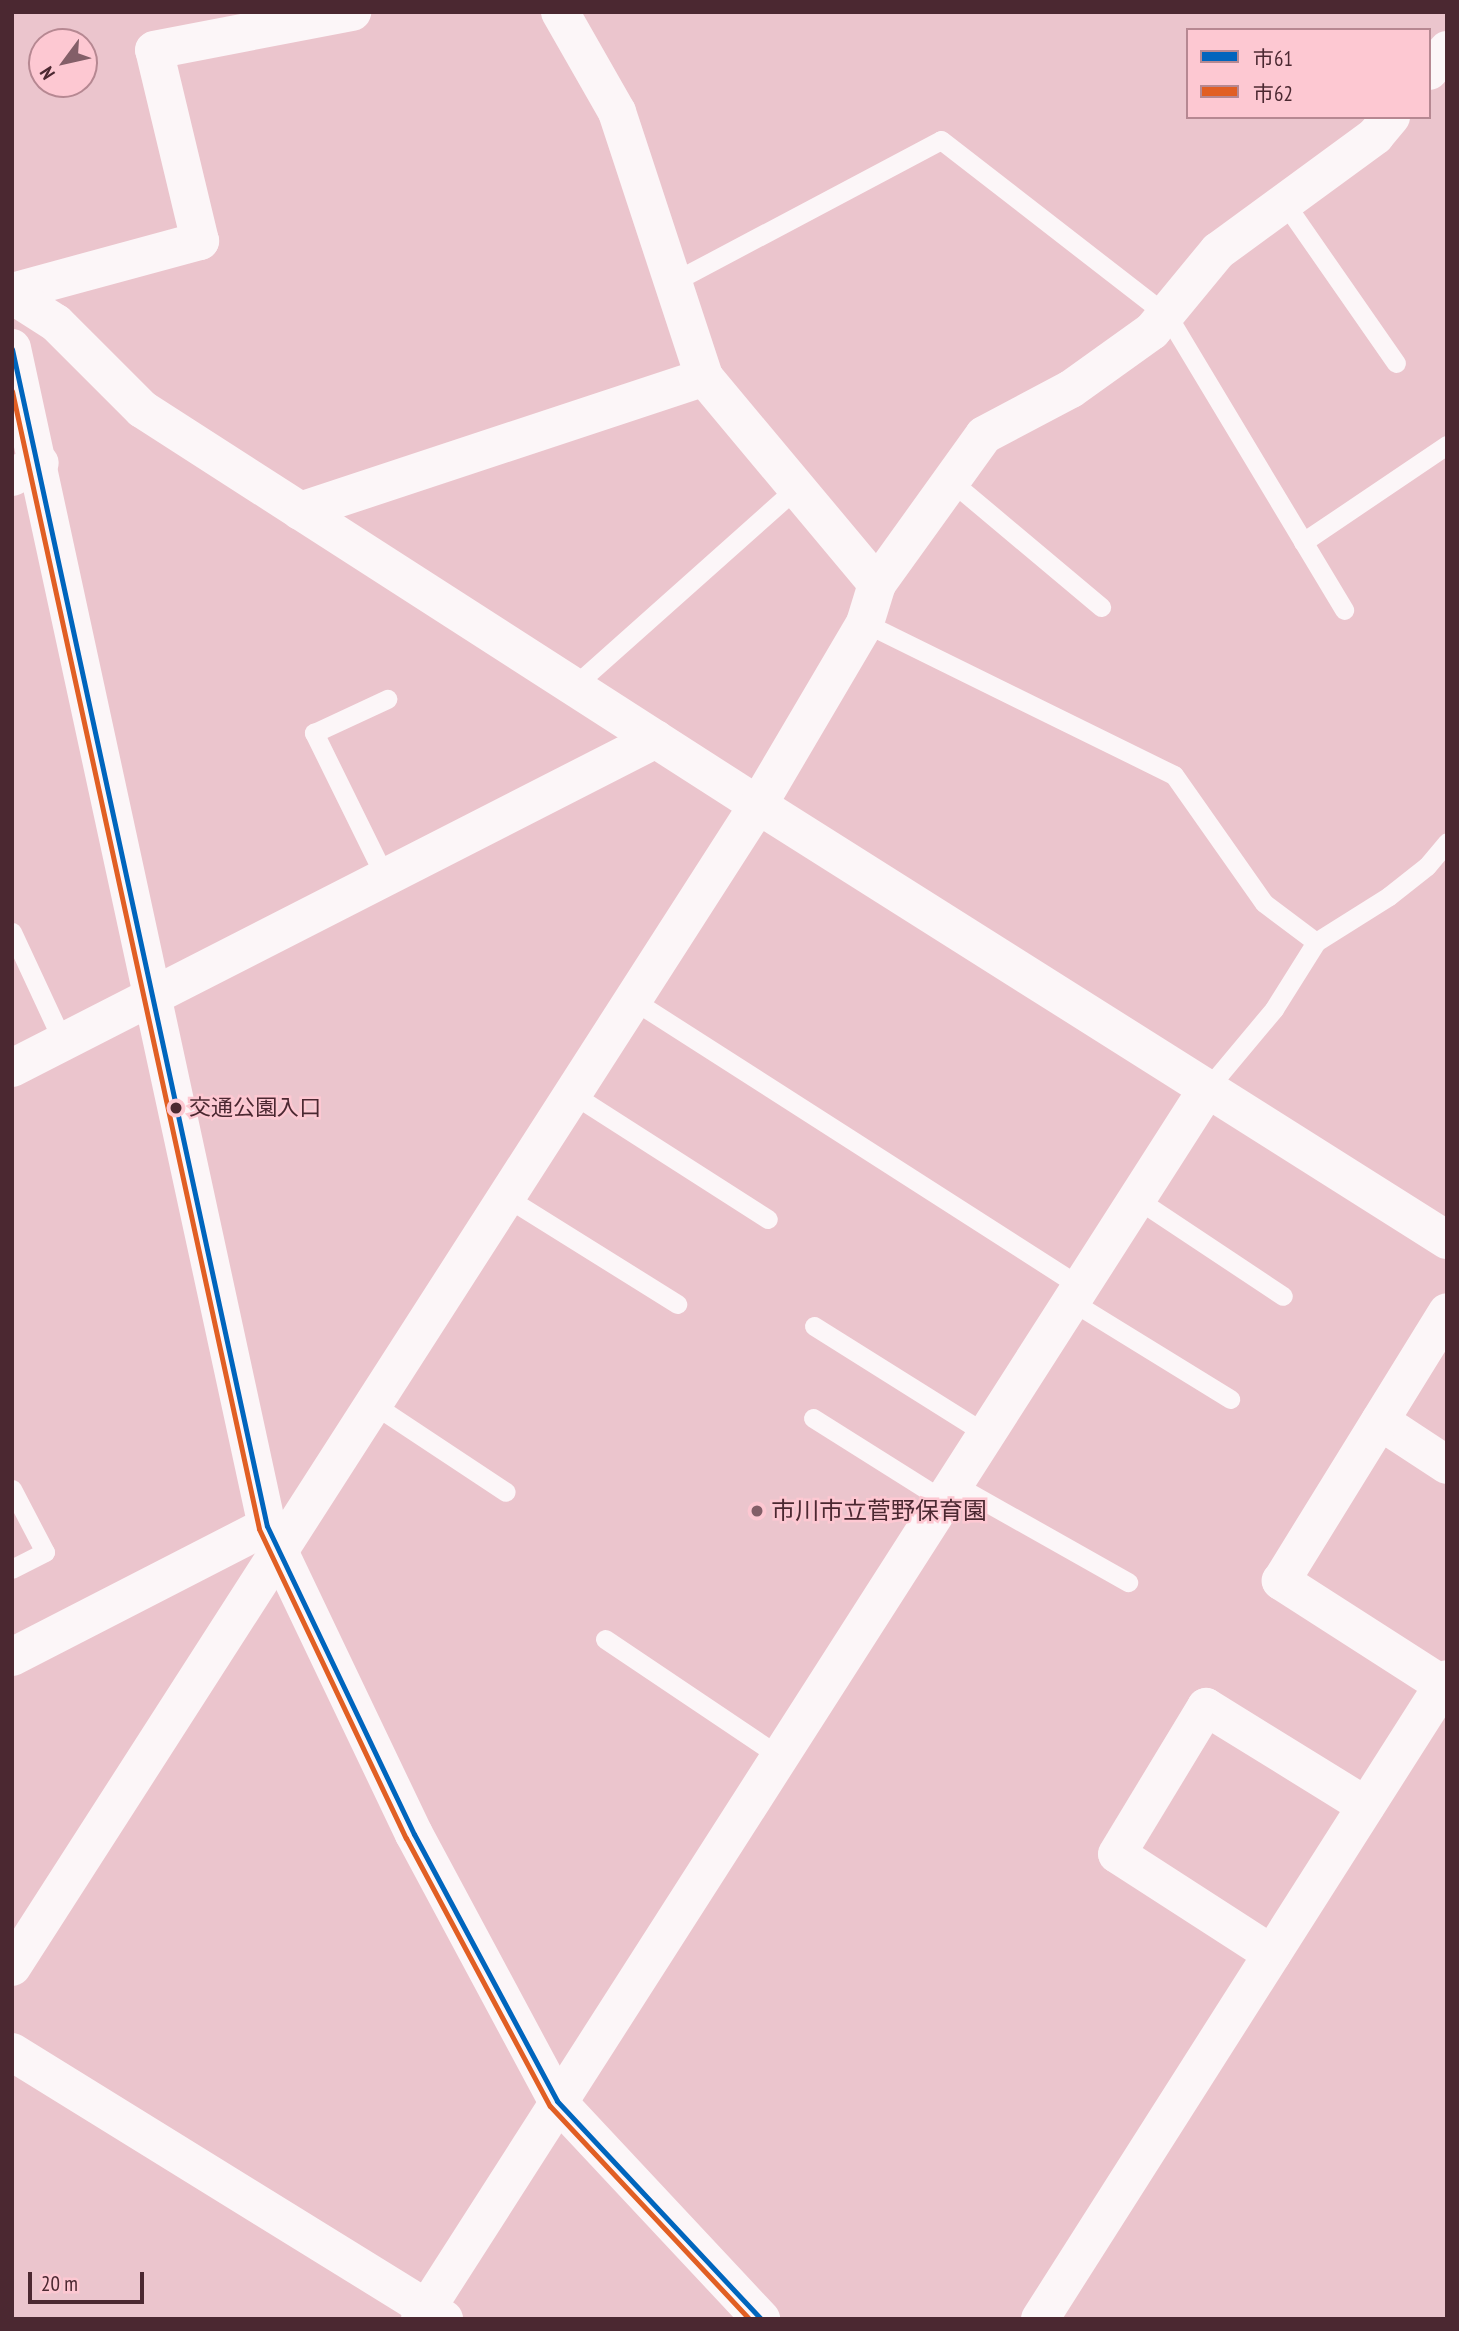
<!DOCTYPE html>
<html>
<head>
<meta charset="utf-8">
<style>
  body { margin:0 }
  #map { position:relative; width:1459px; height:2331px; overflow:hidden; background:#ebc5cd; font-family:"PT Sans Narrow","Noto Sans JP",sans-serif }
  div>[style] { position:absolute }
  .service>* { height:19px; margin:-9.5px; padding:0 9.5px; transform-origin:9.5px; border-radius:9.5px; background:#fcf6f8 }
  .minor>* { height:38px; margin:-19px; padding:0 19px; transform-origin:19px; border-radius:19px; background:#fcf6f8 }
  .tertiary>* { height:38px; margin:-19px; padding:0 19px; transform-origin:19px; border-radius:19px; background:#fcf6f8 }
  .bus-1>* { height:5px; margin:-2.5px; padding:0 2.5px; transform-origin:2.5px; border-radius:2.5px; background:#0065bd }
  .bus-2>* { height:5px; margin:-2.5px; padding:0 2.5px; transform-origin:2.5px; border-radius:2.5px; background:#e15f24 }
  .dots>* { width:19px; height:19px; translate:-50% -50%; box-sizing:border-box; border:4px solid #fdc8d2; border-radius:50% }
  span { translate:-50% -50%; white-space:nowrap; text-align:center; line-height:1.15; -webkit-text-stroke:5px #fdc8d2; paint-order:stroke }
  .bus-label { font-size:22px; color:#4b2831 }
  .left { translate:0 -50%; text-align:left }
  .poi-label { font-size:24px; color:#4b2831 }
  .frame { position:absolute; inset:0; border:14px solid #4b2831; pointer-events:none }
  .legend { position:absolute; left:1186px; top:28px; width:245px; height:91px; box-sizing:border-box; background:#fdc8d2; border:2px solid #b68892; margin:0; padding:9px 12px; list-style:none; font-size:21px; color:#4b2831 }
  .legend li { display:flex; align-items:center; gap:14px; height:35px }
  .legend b { width:35px; border:2px solid #b68892 }
  .north { position:absolute; left:28px; top:28px; width:70px; height:70px; box-sizing:border-box; background:#fdc8d2; border:2px solid #b68892; border-radius:50%; rotate:237deg; font-size:19px; font-weight:700; line-height:28px; text-align:center; color:#4b2831 }
  .north::after { content:''; display:block; margin:auto; width:24px; height:32px; background:#835f68; clip-path:polygon(50% 0,100% 100%,50% 72%,0 100%) }
  .scale { position:absolute; left:28px; top:2272px; width:116px; height:32px; box-sizing:border-box; border:4px solid #4b2831; border-top:0; padding-left:9px; font-size:21px; line-height:24px; white-space:nowrap; color:#4b2831; -webkit-text-stroke:5px #fdc8d2; paint-order:stroke }
</style>
</head>
<body>
<div id="map">
  <div class="service">
    <i style="left:1284px;top:202px;width:196px;rotate:55.2deg"></i>
    <i style="left:673px;top:282px;width:303px;rotate:-27.9deg"></i>
    <i style="left:941px;top:140px;width:286px;rotate:37.8deg"></i>
    <i style="left:1167px;top:315px;width:344px;rotate:59deg"></i>
    <i style="left:951px;top:481px;width:196px;rotate:40deg"></i>
    <i style="left:1303px;top:542px;width:174px;rotate:-34deg"></i>
    <i style="left:865px;top:623px;width:344px;rotate:26.2deg"></i>
    <i style="left:1174px;top:775px;width:156px;rotate:54.9deg"></i>
    <i style="left:1264px;top:903px;width:65px;rotate:36.9deg"></i>
    <i style="left:573px;top:687px;width:297px;rotate:-41.7deg"></i>
    <i style="left:385px;top:877px;width:161px;rotate:-116.2deg"></i>
    <i style="left:314px;top:733px;width:81px;rotate:-25deg"></i>
    <i style="left:12px;top:932px;width:121px;rotate:65.1deg"></i>
    <i style="left:633px;top:1000px;width:532px;rotate:32.64deg"></i>
    <i style="left:1208px;top:1088px;width:103px;rotate:-50.1deg"></i>
    <i style="left:1274px;top:1009px;width:79px;rotate:-57.9deg"></i>
    <i style="left:1316px;top:942px;width:86px;rotate:-32.2deg"></i>
    <i style="left:1389px;top:896px;width:48px;rotate:-38.3deg"></i>
    <i style="left:1427px;top:866px;width:31px;rotate:-50deg"></i>
    <i style="left:574px;top:1095px;width:230px;rotate:32.6deg"></i>
    <i style="left:506px;top:1197px;width:202px;rotate:32deg"></i>
    <i style="left:1137px;top:1199px;width:175px;rotate:33.6deg"></i>
    <i style="left:1071px;top:1301px;width:187px;rotate:31.6deg"></i>
    <i style="left:814px;top:1326px;width:203px;rotate:32.1deg"></i>
    <i style="left:373px;top:1404px;width:159px;rotate:33.5deg"></i>
    <i style="left:813px;top:1418px;width:154px;rotate:32.2deg"></i>
    <i style="left:954px;top:1484px;width:200px;rotate:29.4deg"></i>
    <i style="left:12px;top:1489px;width:71px;rotate:62.4deg"></i>
    <i style="left:45px;top:1552px;width:37px;rotate:153deg"></i>
    <i style="left:605px;top:1639px;width:210px;rotate:33.9deg"></i>
  </div>
  <div class="minor">
    <i style="left:560px;top:12px;width:115px;rotate:60.3deg"></i>
    <i style="left:617px;top:112px;width:279px;rotate:71.8deg"></i>
    <i style="left:704px;top:377px;width:270px;rotate:50.1deg"></i>
    <i style="left:1429px;top:71px;width:28px;rotate:-49deg"></i>
    <i style="left:12px;top:292px;width:195px;rotate:-15.2deg"></i>
    <i style="left:200px;top:241px;width:196px;rotate:-103.5deg"></i>
    <i style="left:154px;top:50px;width:202px;rotate:-10.9deg"></i>
    <i style="left:12px;top:295px;width:52px;rotate:32.5deg"></i>
    <i style="left:56px;top:323px;width:122px;rotate:45deg"></i>
    <i style="left:142px;top:409px;width:732px;rotate:32.74deg"></i>
    <i style="left:758px;top:805px;width:815px;rotate:32.27deg"></i>
    <i style="left:12px;top:477px;width:31px;rotate:-27deg"></i>
    <i style="left:300px;top:511px;width:426px;rotate:-18.3deg"></i>
    <i style="left:12px;top:1068px;width:723px;rotate:-27.06deg"></i>
    <i style="left:1380px;top:1421px;width:80px;rotate:33.3deg"></i>
    <i style="left:12px;top:1657px;width:287px;rotate:-27.2deg"></i>
    <i style="left:1443px;top:1685px;width:193px;rotate:-147.3deg"></i>
    <i style="left:1281px;top:1581px;width:316px;rotate:-58.3deg"></i>
    <i style="left:1272px;top:1954px;width:184px;rotate:-147.2deg"></i>
    <i style="left:1117px;top:1854px;width:172px;rotate:-58.8deg"></i>
    <i style="left:1206px;top:1707px;width:188px;rotate:31.7deg"></i>
    <i style="left:12px;top:1967px;width:1381px;rotate:-57.3deg"></i>
    <i style="left:758px;top:805px;width:211px;rotate:-59.5deg"></i>
    <i style="left:865px;top:623px;width:41px;rotate:-72.9deg"></i>
    <i style="left:877px;top:584px;width:183px;rotate:-54.3deg"></i>
    <i style="left:984px;top:435px;width:98px;rotate:-27.9deg"></i>
    <i style="left:1071px;top:389px;width:100px;rotate:-35.6deg"></i>
    <i style="left:1152px;top:331px;width:104px;rotate:-50.5deg"></i>
    <i style="left:1218px;top:251px;width:195px;rotate:-36.2deg"></i>
    <i style="left:1375px;top:136px;width:25px;rotate:-50deg"></i>
    <i style="left:12px;top:2052px;width:508px;rotate:31.72deg"></i>
    <i style="left:420px;top:2319px;width:1462px;rotate:-57.38deg"></i>
    <i style="left:1040px;top:2319px;width:758px;rotate:-57.55deg"></i>
  </div>
  <div class="tertiary">
    <i style="left:12px;top:348px;width:1205px;rotate:77.79deg"></i>
    <i style="left:267px;top:1526px;width:341px;rotate:64.5deg"></i>
    <i style="left:414px;top:1834px;width:303px;rotate:61.8deg"></i>
    <i style="left:557px;top:2101px;width:299px;rotate:46.9deg"></i>
  </div>
  <div class="bus-1">
    <i style="left:12px;top:349px;width:1204px;rotate:77.78deg"></i>
    <i style="left:267px;top:1526px;width:341px;rotate:64.5deg"></i>
    <i style="left:414px;top:1834px;width:303px;rotate:61.8deg"></i>
    <i style="left:557px;top:2101px;width:299px;rotate:46.9deg"></i>
  </div>
  <div class="bus-2">
    <i style="left:12px;top:391px;width:1164px;rotate:77.75deg"></i>
    <i style="left:259px;top:1529px;width:342px;rotate:64.6deg"></i>
    <i style="left:406px;top:1838px;width:304px;rotate:61.8deg"></i>
    <i style="left:550px;top:2106px;width:291px;rotate:46.9deg"></i>
  </div>
  <div class="dots">
    <i style="left:176px;top:1108px;background:#4b2831"></i>
    <i style="left:757px;top:1511px;background:#835f68"></i>
  </div>
  <div class="bus-label">
    <span class="left" style="left:189px;top:1108px">交通公園入口</span>
  </div>
  <div class="poi-label">
    <span class="left" style="left:771px;top:1511px">市川市立菅野保育園</span>
  </div>
  <div class="frame"></div>
  <ul class="legend">
  <li><b style="height:9px;background:#0065bd"></b>市61</li>
  <li><b style="height:9px;background:#e15f24"></b>市62</li>
  </ul>
  <div class="north">N</div>
  <div class="scale">20 m</div>
</div>
</body>
</html>
